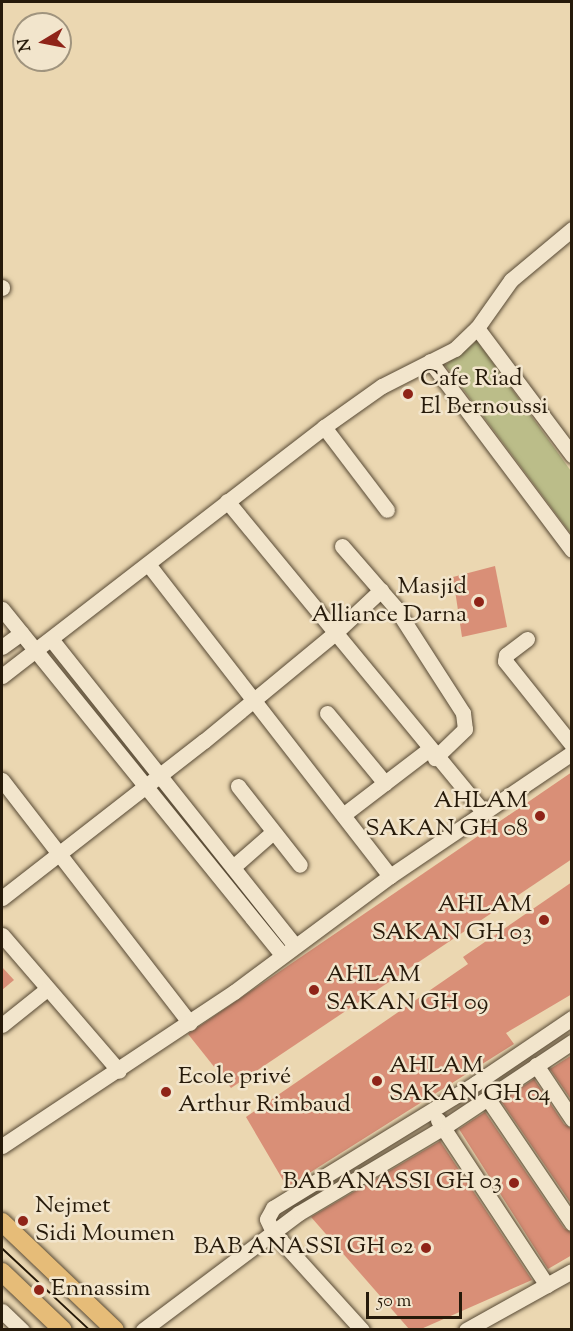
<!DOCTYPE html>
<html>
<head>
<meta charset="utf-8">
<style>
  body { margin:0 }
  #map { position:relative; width:573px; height:1331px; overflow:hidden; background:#ebd7b1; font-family:"Sorts Mill Goudy",serif }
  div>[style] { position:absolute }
  .green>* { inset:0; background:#bbbd89 }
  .building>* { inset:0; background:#d98f77 }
  .roads { filter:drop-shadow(0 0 2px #574934) drop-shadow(0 0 2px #574934) }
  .minor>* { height:15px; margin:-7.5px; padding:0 7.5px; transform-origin:7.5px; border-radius:7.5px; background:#f2e5cc }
  .major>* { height:18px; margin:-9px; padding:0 9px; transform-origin:9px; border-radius:9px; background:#e6bc78 }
  .tram>* { height:1.5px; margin:-0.75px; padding:0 0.75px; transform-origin:0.75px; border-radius:0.75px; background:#261a0a }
  .dots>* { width:16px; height:16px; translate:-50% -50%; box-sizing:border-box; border:3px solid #f2e5cc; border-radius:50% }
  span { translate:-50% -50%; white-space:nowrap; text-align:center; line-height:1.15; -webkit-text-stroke:5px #f2e5cc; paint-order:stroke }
  .poi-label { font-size:24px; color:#261a0a }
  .left { translate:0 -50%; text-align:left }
  .right { translate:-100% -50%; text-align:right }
  .frame { position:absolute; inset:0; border:3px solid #261a0a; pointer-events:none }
  .north { position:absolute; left:12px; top:12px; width:60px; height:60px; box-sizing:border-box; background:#f2e5cc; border:2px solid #a0947e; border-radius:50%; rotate:260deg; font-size:16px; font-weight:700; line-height:24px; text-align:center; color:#261a0a }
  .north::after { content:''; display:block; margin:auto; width:21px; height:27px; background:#8f2418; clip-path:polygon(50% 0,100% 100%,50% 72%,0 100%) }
  .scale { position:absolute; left:366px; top:1292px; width:96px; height:27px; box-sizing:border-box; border:3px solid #261a0a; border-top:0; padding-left:8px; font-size:18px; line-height:21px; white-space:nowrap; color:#261a0a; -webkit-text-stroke:4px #f2e5cc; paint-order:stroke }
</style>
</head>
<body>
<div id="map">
  <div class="green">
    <i style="clip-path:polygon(477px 341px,571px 471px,571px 534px,445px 365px)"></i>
  </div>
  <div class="building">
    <i style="clip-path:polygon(495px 566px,507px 627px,462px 637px,453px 577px)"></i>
    <i style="clip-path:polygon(572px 772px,572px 859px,231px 1088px,188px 1034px)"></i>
    <i style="clip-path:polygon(572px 882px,572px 994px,506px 1033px,514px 1044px,287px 1187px,246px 1117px,468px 964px,463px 957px)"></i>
    <i style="clip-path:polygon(2px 967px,14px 980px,2px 990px)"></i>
    <i style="clip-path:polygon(572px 1055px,572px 1101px,550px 1069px)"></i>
    <i style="clip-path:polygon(534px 1079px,564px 1124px,572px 1129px,572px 1205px,501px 1101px)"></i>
    <i style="clip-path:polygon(485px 1112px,564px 1228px,572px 1233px,572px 1255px,548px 1269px,459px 1129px)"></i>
    <i style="clip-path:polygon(440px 1141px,532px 1280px,421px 1329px,409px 1329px,311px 1217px)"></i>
  </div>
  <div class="roads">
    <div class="minor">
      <i style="left:2px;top:288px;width:1px;rotate:-90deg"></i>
      <i style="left:477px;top:328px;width:159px;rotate:53.2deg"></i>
      <i style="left:430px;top:361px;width:236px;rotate:53.1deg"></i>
      <i style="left:324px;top:427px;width:104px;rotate:52.8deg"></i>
      <i style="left:227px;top:501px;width:403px;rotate:50.5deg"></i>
      <i style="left:342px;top:546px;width:81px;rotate:49deg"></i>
      <i style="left:395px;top:607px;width:126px;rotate:57.3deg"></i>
      <i style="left:463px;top:713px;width:16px;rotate:83deg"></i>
      <i style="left:465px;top:729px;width:42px;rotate:136deg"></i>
      <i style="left:148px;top:564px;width:395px;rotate:52.2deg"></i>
      <i style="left:2px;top:609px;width:445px;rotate:51deg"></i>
      <i style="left:51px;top:639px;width:392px;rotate:51.5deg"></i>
      <i style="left:527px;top:639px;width:26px;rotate:143deg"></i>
      <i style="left:506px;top:655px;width:6px;rotate:99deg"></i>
      <i style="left:505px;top:661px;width:107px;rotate:51.4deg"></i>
      <i style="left:2px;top:647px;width:24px;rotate:-36deg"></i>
      <i style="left:2px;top:676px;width:407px;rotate:-37.7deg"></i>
      <i style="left:324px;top:427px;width:71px;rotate:-35.3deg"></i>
      <i style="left:382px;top:386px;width:82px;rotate:-26.9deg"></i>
      <i style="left:455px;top:349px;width:30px;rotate:-44deg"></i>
      <i style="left:477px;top:328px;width:59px;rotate:-54.7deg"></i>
      <i style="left:511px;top:280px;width:80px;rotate:-39.9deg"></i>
      <i style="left:327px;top:713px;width:91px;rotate:50.4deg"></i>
      <i style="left:2px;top:780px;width:307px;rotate:52.3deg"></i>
      <i style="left:238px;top:786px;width:100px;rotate:51.9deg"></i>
      <i style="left:343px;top:815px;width:107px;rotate:-37.4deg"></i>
      <i style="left:233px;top:867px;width:53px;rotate:-41.2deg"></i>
      <i style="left:2px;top:898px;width:256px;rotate:-37.9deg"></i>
      <i style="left:204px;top:741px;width:170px;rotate:-39.5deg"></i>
      <i style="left:335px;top:633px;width:63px;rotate:-43.1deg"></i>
      <i style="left:2px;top:935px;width:179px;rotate:49.3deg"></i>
      <i style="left:2px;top:1025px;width:58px;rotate:-38.7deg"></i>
      <i style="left:536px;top:1065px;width:65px;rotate:56.3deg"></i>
      <i style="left:488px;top:1099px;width:150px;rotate:55.9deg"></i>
      <i style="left:438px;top:1120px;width:198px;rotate:56.6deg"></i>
      <i style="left:2px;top:1146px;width:278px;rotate:-33.6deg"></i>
      <i style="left:234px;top:992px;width:194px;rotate:-36.6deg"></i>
      <i style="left:390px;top:876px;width:220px;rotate:-34.1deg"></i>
      <i style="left:2px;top:1311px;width:28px;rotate:44deg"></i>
      <i style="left:143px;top:1330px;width:195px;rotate:-36.9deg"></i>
      <i style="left:299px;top:1213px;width:172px;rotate:-30.7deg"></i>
      <i style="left:447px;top:1125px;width:150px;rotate:-33.6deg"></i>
      <i style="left:362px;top:1330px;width:132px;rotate:-132.2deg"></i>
      <i style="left:273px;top:1232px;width:14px;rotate:-115deg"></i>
      <i style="left:267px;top:1219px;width:13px;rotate:-61deg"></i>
      <i style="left:273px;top:1208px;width:238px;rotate:-31.6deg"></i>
      <i style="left:476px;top:1083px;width:116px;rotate:-34.1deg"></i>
      <i style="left:466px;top:1330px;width:121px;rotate:-29.1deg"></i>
    </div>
    <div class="major">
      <i style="left:2px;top:1222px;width:156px;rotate:43.7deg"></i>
      <i style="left:2px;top:1272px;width:84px;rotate:43.6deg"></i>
    </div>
  </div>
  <div class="tram">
    <i style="left:2px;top:1248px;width:120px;rotate:43deg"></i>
  </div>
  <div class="dots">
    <i style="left:408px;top:394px;background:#8f2418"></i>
    <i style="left:479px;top:602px;background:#8f2418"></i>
    <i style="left:540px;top:816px;background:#8f2418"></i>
    <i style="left:544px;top:920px;background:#8f2418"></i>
    <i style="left:314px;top:990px;background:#8f2418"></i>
    <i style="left:377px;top:1081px;background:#8f2418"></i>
    <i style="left:166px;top:1092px;background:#8f2418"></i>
    <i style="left:514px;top:1183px;background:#8f2418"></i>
    <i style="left:23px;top:1221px;background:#8f2418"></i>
    <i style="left:426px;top:1248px;background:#8f2418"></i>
    <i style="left:39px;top:1290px;background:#8f2418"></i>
  </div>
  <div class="poi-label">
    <span class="left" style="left:420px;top:394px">Cafe Riad<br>El Bernoussi</span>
    <span class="right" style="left:467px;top:602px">Masjid<br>Alliance Darna</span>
    <span class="right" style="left:528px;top:816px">AHLAM<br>SAKAN GH 08</span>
    <span class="right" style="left:532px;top:920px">AHLAM<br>SAKAN GH 03</span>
    <span class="left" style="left:326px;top:990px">AHLAM<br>SAKAN GH 09</span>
    <span class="left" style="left:389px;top:1081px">AHLAM<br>SAKAN GH 04</span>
    <span class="left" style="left:178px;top:1092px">Ecole privé<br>Arthur Rimbaud</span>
    <span class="right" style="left:502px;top:1183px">BAB ANASSI GH 03</span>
    <span class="left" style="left:35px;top:1221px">Nejmet<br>Sidi Moumen</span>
    <span class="right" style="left:414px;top:1248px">BAB ANASSI GH 02</span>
    <span class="left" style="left:51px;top:1290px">Ennassim</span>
  </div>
  <div class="frame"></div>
  <div class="north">N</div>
  <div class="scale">50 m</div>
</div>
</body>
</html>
